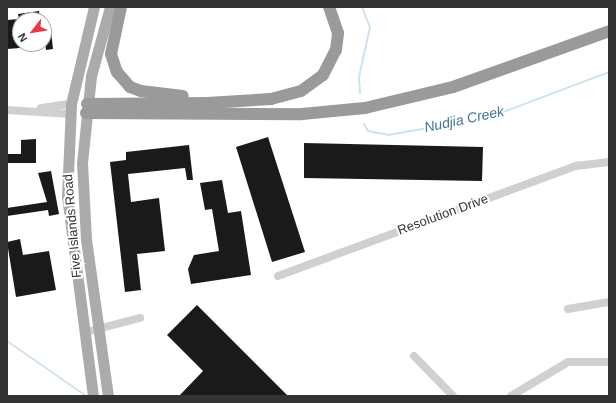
<!DOCTYPE html>
<html>
<head>
<meta charset="utf-8">
<style>
  body { margin:0 }
  #map { position:relative; width:616px; height:403px; overflow:hidden; background:#fff; font-family:Arial,sans-serif }
  div>[style] { position:absolute }
  .stream>* { height:2px; margin:-1px; padding:0 1px; transform-origin:1px; border-radius:1px; background:#cfe2ee }
  .building>* { inset:0; background:#1a1a1a }
  .minor>* { height:8px; margin:-4px; padding:0 4px; transform-origin:4px; border-radius:4px; background:#d0d0d0 }
  .major>* { height:11px; margin:-5.5px; padding:0 5.5px; transform-origin:5.5px; border-radius:5.5px; background:#ababab }
  .highway>* { height:12px; margin:-6px; padding:0 6px; transform-origin:6px; border-radius:6px; background:#9a9a9a }
  span { translate:-50% -50%; white-space:nowrap; text-align:center; line-height:1.15; -webkit-text-stroke:4px #fff; paint-order:stroke }
  .street-label { font-size:13px; color:#333 }
  .water-label { font-size:14px; color:#3f7597; font-style:italic }
  .frame { position:absolute; inset:0; border:8px solid #333; pointer-events:none }
  .north { position:absolute; left:12px; top:12px; width:40px; height:40px; box-sizing:border-box; background:#fff; border:1px solid #adadad; border-radius:50%; rotate:239deg; font-size:11px; font-weight:700; line-height:16px; text-align:center; color:#333 }
  .north::after { content:''; display:block; margin:auto; width:14px; height:18px; background:#e63946; clip-path:polygon(50% 0,100% 100%,50% 72%,0 100%) }
</style>
</head>
<body>
<div id="map">
  <div class="stream">
    <i style="left:360px;top:93px;width:16px;rotate:-94deg"></i>
    <i style="left:359px;top:77px;width:51px;rotate:-77.6deg"></i>
    <i style="left:370px;top:27px;width:22px;rotate:-112deg"></i>
    <i style="left:364px;top:124px;width:8px;rotate:60deg"></i>
    <i style="left:368px;top:131px;width:20px;rotate:11deg"></i>
    <i style="left:388px;top:135px;width:104px;rotate:-10deg"></i>
    <i style="left:490px;top:117px;width:127px;rotate:-20.7deg"></i>
    <i style="left:7px;top:341px;width:96px;rotate:34.8deg"></i>
  </div>
  <div class="building">
    <i style="clip-path:polygon(39px 11px,40px 20px,20px 20px,20px 48px,7px 49px,7px 20px,19px 19px,18px 14px)"></i>
    <i style="clip-path:polygon(44px 31px,51px 31px,53px 49px,46px 50px)"></i>
    <i style="clip-path:polygon(268px 137px,305px 252px,272px 262px,236px 147px)"></i>
    <i style="clip-path:polygon(36px 139px,36px 163px,7px 163px,7px 154px,21px 154px,21px 140px)"></i>
    <i style="clip-path:polygon(304px 143px,483px 147px,482px 181px,304px 178px)"></i>
    <i style="clip-path:polygon(189px 145px,193px 180px,187px 180px,185px 168px,128px 174px,131px 202px,159px 198px,165px 251px,137px 254px,141px 290px,125px 292px,110px 162px,126px 160px,126px 152px)"></i>
    <i style="clip-path:polygon(51px 171px,59px 214px,49px 216px,48px 210px,7px 216px,7px 208px,47px 202px,38px 173px)"></i>
    <i style="clip-path:polygon(222px 180px,228px 213px,241px 211px,251px 275px,191px 284px,188px 269px,194px 255px,219px 251px,212px 209px,205px 210px,200px 183px)"></i>
    <i style="clip-path:polygon(20px 239px,23px 255px,49px 251px,56px 290px,16px 297px,7px 242px)"></i>
    <i style="clip-path:polygon(197px 305px,288px 396px,179px 396px,203px 371px,167px 335px)"></i>
  </div>
  <div class="minor">
    <i style="left:41px;top:108px;width:30px;rotate:-8deg"></i>
    <i style="left:7px;top:110px;width:64px;rotate:3.6deg"></i>
    <i style="left:278px;top:276px;width:318px;rotate:-20.3deg"></i>
    <i style="left:576px;top:166px;width:33px;rotate:-7deg"></i>
    <i style="left:568px;top:309px;width:42px;rotate:-9.7deg"></i>
    <i style="left:86px;top:332px;width:56px;rotate:-14.5deg"></i>
    <i style="left:414px;top:356px;width:56px;rotate:45.7deg"></i>
    <i style="left:511px;top:396px;width:66px;rotate:-30.8deg"></i>
    <i style="left:568px;top:362px;width:41px"></i>
  </div>
  <div class="major">
    <i style="left:93px;top:396px;width:201px;rotate:-97.4deg"></i>
    <i style="left:67px;top:197px;width:93px;rotate:-87.5deg"></i>
    <i style="left:71px;top:104px;width:100px;rotate:-76.7deg"></i>
    <i style="left:108px;top:396px;width:159px;rotate:-98deg"></i>
    <i style="left:86px;top:239px;width:76px;rotate:-93deg"></i>
    <i style="left:82px;top:163px;width:87px;rotate:-84.1deg"></i>
    <i style="left:91px;top:76px;width:72px;rotate:-74.6deg"></i>
  </div>
  <div class="highway">
    <i style="left:121px;top:7px;width:48px;rotate:102deg"></i>
    <i style="left:111px;top:54px;width:19px;rotate:72deg"></i>
    <i style="left:117px;top:72px;width:20px;rotate:49deg"></i>
    <i style="left:130px;top:87px;width:12px;rotate:20deg"></i>
    <i style="left:141px;top:91px;width:42px;rotate:6.8deg"></i>
    <i style="left:87px;top:104px;width:120px;rotate:-0.5deg"></i>
    <i style="left:207px;top:103px;width:64px;rotate:-3.6deg"></i>
    <i style="left:271px;top:99px;width:31px;rotate:-15deg"></i>
    <i style="left:301px;top:91px;width:27px;rotate:-36deg"></i>
    <i style="left:323px;top:75px;width:28px;rotate:-63deg"></i>
    <i style="left:336px;top:50px;width:17px;rotate:-83deg"></i>
    <i style="left:338px;top:33px;width:28px;rotate:-109deg"></i>
    <i style="left:86px;top:113px;width:216px;rotate:0.3deg"></i>
    <i style="left:302px;top:114px;width:63px;rotate:-5.4deg"></i>
    <i style="left:365px;top:108px;width:90px;rotate:-13.4deg"></i>
    <i style="left:453px;top:87px;width:166px;rotate:-19.7deg"></i>
  </div>
  <div class="street-label">
    <span style="left:443px;top:215px;rotate:-20deg">Resolution Drive</span>
    <span style="left:73px;top:226px;rotate:-95deg">Five Islands Road</span>
  </div>
  <div class="water-label">
    <span style="left:464px;top:119px;rotate:-12deg">Nudjia Creek</span>
  </div>
  <div class="frame"></div>
  <div class="north">N</div>
</div>
</body>
</html>
